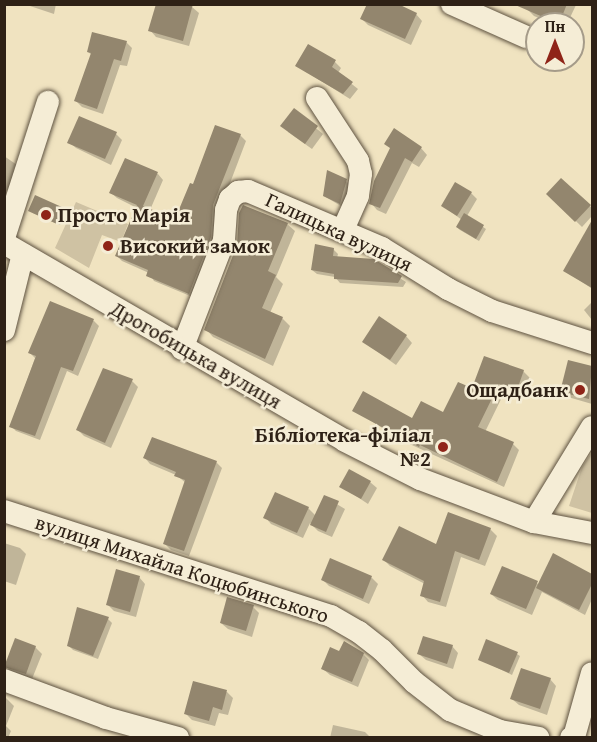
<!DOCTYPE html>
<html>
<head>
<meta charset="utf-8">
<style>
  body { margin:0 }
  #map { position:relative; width:597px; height:742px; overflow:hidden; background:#f0e3c0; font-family:"Gentium Book Plus",serif }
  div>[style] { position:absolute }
  .green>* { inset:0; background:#cfc2a3 }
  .shadow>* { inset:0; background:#0003 }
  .building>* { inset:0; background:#93866e }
  .roads { filter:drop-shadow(0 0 2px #5e5240) drop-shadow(0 0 2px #5e5240) }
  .minor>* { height:22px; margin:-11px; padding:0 11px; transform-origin:11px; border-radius:11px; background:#f5edd6 }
  .dots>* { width:16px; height:16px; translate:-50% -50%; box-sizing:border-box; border:3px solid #f5edd6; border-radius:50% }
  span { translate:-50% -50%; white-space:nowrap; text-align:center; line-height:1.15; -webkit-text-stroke:5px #f5edd6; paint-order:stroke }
  .poi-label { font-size:21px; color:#2e2116; font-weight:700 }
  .left { translate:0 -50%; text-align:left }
  .right { translate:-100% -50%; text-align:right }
  .street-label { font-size:21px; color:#2e2116 }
  .frame { position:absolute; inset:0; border:6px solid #2e2116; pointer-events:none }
  .north { position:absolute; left:525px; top:12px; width:60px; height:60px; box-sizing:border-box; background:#f5edd6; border:2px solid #a59b89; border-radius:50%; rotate:0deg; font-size:16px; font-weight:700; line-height:24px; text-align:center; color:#2e2116 }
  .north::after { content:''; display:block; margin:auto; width:21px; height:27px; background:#8f2418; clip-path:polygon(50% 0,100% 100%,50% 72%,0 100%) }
</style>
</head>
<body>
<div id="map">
  <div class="green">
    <i style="clip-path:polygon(76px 202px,128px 224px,121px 242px,102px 235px,89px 268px,55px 248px)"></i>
    <i style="clip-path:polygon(592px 452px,592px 513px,569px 506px,582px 467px)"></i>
  </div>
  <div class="shadow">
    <i style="clip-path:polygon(24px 4px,56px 4px,54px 14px)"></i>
    <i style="clip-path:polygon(530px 4px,576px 5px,567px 24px,553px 24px,534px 16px,528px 10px)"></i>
    <i style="clip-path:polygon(192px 7px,199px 13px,189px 46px,156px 37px,150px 30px)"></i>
    <i style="clip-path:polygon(416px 14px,422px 21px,411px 45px,368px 25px,362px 19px)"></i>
    <i style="clip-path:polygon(126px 42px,132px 48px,127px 66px,120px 65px,103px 114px,82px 107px,75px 100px,92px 55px,88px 52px)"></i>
    <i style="clip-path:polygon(335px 62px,341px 68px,338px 73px,358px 89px,350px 99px,297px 66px)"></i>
    <i style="clip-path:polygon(294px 110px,323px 134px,312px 149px,288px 132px)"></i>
    <i style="clip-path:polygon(116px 134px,122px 140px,111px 165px,76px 148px,69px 142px)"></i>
    <i style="clip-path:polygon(240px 135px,246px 141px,219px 212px,216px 243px,195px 298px,154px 281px,149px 273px,122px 261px,116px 255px,137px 208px,117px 198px,111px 193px,125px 160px,158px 174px,163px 180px,150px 210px,176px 221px,194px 186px)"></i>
    <i style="clip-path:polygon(421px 148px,427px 155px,419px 167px,412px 163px,386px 214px,377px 210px,371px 203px,391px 149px)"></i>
    <i style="clip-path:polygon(4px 156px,20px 167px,4px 196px)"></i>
    <i style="clip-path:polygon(562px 180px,592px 208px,592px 216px,582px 227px,548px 194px)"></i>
    <i style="clip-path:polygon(346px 181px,352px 187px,346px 209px,324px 196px)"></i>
    <i style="clip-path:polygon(471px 193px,477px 199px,467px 216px,486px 229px,479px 241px,460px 230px,457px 227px,462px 220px,443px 206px)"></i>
    <i style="clip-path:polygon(63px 210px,66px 213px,60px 225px,33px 213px)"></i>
    <i style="clip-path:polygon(287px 224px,295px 231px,276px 277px,283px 284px,270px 313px,282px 318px,290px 326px,273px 366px,213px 337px,206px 329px)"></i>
    <i style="clip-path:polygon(583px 239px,592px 245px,591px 288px,565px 271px)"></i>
    <i style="clip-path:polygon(333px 249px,338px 254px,337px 258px,373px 261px,406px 282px,403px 287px,340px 283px,335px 277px,317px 274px,312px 270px)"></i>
    <i style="clip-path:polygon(592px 302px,592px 320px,584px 310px)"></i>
    <i style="clip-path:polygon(51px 303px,94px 321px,99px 326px,78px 376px,67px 371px,40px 440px,16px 431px,11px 426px,35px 358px,30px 353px)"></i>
    <i style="clip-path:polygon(406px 336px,412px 343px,396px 365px,364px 342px)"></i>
    <i style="clip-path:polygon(569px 362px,592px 368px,592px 404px,568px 397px,562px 391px)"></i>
    <i style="clip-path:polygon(523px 371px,530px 378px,523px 395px,506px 389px,485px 432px,513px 444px,519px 450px,504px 487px,403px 441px,354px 410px,412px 420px,444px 414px,473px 391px)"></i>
    <i style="clip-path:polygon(132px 381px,138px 387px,111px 448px,84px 436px,78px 430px)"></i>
    <i style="clip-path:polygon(145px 458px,216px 462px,222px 468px,189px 556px,171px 550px,165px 544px,186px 483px,176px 475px,150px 464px)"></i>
    <i style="clip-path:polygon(370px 482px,377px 488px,368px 504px,341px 486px)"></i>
    <i style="clip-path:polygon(325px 497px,345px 509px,332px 537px,318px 531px,310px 523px,303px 538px,271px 524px,265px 517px,308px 508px,316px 516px)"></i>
    <i style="clip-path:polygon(490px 529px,497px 536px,485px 566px,461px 557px,446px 607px,428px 602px,422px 595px,425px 584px,390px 566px,384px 560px)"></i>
    <i style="clip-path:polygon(4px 543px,20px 548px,26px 554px,16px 585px,4px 581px)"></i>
    <i style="clip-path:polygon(554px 555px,592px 576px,592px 599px,585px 615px,542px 592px,532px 615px,498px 600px,491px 594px,537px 583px,539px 585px)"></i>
    <i style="clip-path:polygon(331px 560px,372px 578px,378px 584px,369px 604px,329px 586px,323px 580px)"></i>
    <i style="clip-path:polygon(139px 577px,145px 584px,136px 617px,114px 611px,108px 605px)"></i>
    <i style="clip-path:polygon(253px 607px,259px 613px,252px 637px,228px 629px,221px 623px)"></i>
    <i style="clip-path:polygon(108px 619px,112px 623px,98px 659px,73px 650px,68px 645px)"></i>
    <i style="clip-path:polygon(452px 646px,458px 653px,453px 669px,426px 660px,419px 654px)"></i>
    <i style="clip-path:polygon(35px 647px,42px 654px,32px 679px,12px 673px,6px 666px)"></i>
    <i style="clip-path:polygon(363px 654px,369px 660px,358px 687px,330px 675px,323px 669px)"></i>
    <i style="clip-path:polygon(517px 654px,520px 656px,512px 675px,479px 659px)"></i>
    <i style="clip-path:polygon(550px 679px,556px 686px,547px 715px,519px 705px,512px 699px)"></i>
    <i style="clip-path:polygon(194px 683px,227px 692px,233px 698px,228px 715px,219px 713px,215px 726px,192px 720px,186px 714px)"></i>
    <i style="clip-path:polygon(4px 696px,14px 706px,6px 726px,11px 731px,8px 738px,4px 738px)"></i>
    <i style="clip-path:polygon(333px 725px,365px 732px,371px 738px,330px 738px)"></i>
  </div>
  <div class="building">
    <i style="clip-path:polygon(156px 4px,193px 4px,183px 41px,148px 31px)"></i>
    <i style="clip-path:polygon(367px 4px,398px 4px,417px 13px,405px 39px,360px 19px)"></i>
    <i style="clip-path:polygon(513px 4px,567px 4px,559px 24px)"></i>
    <i style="clip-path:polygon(92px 32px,127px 41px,121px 61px,114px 59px,97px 109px,74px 101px,91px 53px,87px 52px)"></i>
    <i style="clip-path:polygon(308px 44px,336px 60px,332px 67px,353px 82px,343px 94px,295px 66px)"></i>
    <i style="clip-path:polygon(294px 108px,318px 126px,305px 144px,280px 126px)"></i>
    <i style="clip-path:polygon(79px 116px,117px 132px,105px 159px,67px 143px)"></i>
    <i style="clip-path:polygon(215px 125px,241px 134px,213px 205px,211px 237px,189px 294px,146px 276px,148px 270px,115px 256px,137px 205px,109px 193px,125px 158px,158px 172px,143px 206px,175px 219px,190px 183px,193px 184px)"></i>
    <i style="clip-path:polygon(394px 128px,422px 147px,412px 162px,405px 158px,380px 208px,369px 204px,374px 181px,390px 148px,384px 144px)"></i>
    <i style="clip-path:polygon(327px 170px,347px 179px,340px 204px,323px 196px)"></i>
    <i style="clip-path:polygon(561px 178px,591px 205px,575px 222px,546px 194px)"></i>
    <i style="clip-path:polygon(455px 182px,472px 192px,457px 216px,441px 206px)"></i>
    <i style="clip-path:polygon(35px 195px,64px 208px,57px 224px,28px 211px)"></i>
    <i style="clip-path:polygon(243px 205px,288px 223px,268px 271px,276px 275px,262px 308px,283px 317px,265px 359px,204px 330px,237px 245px,239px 213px)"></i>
    <i style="clip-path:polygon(464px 213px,484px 225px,476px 239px,456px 227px)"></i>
    <i style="clip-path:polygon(592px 220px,592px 288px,563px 271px)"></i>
    <i style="clip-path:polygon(315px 244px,334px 248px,333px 256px,374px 259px,402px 276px,398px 283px,334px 279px,334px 274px,311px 270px)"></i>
    <i style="clip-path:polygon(50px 301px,94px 319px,73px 371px,61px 367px,35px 436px,9px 427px,36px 356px,28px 353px)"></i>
    <i style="clip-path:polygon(379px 316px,407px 335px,390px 360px,362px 342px)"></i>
    <i style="clip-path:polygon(484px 356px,524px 370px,517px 390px,499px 384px,478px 427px,514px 442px,497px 482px,420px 445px,419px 447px,352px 411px,363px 391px,412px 418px,421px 401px,443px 412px,458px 382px,472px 388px)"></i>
    <i style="clip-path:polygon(568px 360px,592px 366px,589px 399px,560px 392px)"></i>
    <i style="clip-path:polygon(103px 368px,133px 379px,105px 443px,76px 430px)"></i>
    <i style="clip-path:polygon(152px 437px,217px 461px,184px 551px,163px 544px,185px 480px,174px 476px,176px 472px,143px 458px)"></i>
    <i style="clip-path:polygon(349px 469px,371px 481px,361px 499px,339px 487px)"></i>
    <i style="clip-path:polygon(275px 492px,309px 507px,297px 533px,263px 518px)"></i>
    <i style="clip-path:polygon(324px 495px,339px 501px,326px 532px,310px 525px)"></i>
    <i style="clip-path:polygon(448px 512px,491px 528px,479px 560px,455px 551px,440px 602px,420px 596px,424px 581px,382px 560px,399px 526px,436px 544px)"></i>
    <i style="clip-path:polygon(553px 553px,592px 574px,592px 584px,579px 610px,536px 588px)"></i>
    <i style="clip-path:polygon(330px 558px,372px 576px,363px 599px,321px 580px)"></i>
    <i style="clip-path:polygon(502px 566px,538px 581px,526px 609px,490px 594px)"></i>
    <i style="clip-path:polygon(116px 569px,140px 576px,130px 612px,106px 605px)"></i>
    <i style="clip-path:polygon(227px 597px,254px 605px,246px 631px,220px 623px)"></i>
    <i style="clip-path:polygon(77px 607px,109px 617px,93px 656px,67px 646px)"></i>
    <i style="clip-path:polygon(423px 636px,453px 645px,447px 664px,417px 654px)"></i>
    <i style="clip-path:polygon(15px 638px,36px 646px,26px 674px,4px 667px)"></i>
    <i style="clip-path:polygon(486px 639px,518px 652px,509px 673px,478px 660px)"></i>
    <i style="clip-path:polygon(344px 641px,364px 653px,352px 682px,321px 669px,330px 647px,339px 651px)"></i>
    <i style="clip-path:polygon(521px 668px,551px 678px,540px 709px,510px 699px)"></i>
    <i style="clip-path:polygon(193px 681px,227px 690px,222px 710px,213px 707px,209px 721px,184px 714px)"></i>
  </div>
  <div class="roads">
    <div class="minor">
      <i style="left:452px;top:4px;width:81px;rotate:24deg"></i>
      <i style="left:317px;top:98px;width:75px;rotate:56.9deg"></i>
      <i style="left:358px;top:161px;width:13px;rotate:77deg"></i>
      <i style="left:361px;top:174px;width:22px;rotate:98deg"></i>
      <i style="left:358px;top:196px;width:37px;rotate:114deg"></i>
      <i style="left:4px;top:238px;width:143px;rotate:-72.1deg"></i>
      <i style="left:4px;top:243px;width:394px;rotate:30.1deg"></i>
      <i style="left:345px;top:441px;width:84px;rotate:26.9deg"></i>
      <i style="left:420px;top:479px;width:122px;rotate:20.7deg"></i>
      <i style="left:534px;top:522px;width:59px;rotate:10.7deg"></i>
      <i style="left:4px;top:330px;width:78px;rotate:-76deg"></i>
      <i style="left:182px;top:349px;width:117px;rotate:-68.9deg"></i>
      <i style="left:224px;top:240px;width:30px;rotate:-86deg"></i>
      <i style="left:226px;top:210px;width:12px;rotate:-70deg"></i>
      <i style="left:230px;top:199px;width:11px;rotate:-41deg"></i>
      <i style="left:238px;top:192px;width:10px;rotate:-6deg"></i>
      <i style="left:248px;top:191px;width:146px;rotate:23deg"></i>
      <i style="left:382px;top:248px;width:78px;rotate:31.8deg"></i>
      <i style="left:448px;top:289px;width:49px;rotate:26.6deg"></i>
      <i style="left:492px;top:311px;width:105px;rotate:17.7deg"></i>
      <i style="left:4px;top:511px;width:343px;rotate:17.8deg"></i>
      <i style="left:331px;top:616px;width:32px;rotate:30deg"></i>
      <i style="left:359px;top:632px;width:29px;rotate:38deg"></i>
      <i style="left:382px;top:650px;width:45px;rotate:45deg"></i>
      <i style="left:414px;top:682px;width:46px;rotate:37.9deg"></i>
      <i style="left:450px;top:710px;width:54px;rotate:22.8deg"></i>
      <i style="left:500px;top:731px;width:39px;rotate:10deg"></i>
      <i style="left:534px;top:522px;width:111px;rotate:-58.6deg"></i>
      <i style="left:4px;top:680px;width:109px;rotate:20.4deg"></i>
      <i style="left:106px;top:718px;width:75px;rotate:15.5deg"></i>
      <i style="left:571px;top:738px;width:3px;rotate:-18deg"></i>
      <i style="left:574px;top:737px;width:66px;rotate:-74.3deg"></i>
    </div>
  </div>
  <div class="dots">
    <i style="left:46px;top:215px;background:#8f2418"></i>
    <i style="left:108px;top:246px;background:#8f2418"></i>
    <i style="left:580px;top:390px;background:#8f2418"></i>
    <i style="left:443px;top:447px;background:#8f2418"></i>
  </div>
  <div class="poi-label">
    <span class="left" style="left:58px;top:215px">Просто Марія</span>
    <span class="left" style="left:120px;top:246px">Високий замок</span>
    <span class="right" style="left:568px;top:390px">Ощадбанк</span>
    <span class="right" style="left:431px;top:447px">Бібліотека-філіал<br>№2</span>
  </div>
  <div class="street-label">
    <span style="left:339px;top:232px;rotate:25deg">Галицька вулиця</span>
    <span style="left:196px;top:355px;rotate:30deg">Дрогобицька вулиця</span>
    <span style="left:182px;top:569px;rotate:18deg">вулиця Михайла Коцюбинського</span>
  </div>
  <div class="frame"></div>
  <div class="north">Пн</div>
</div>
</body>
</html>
